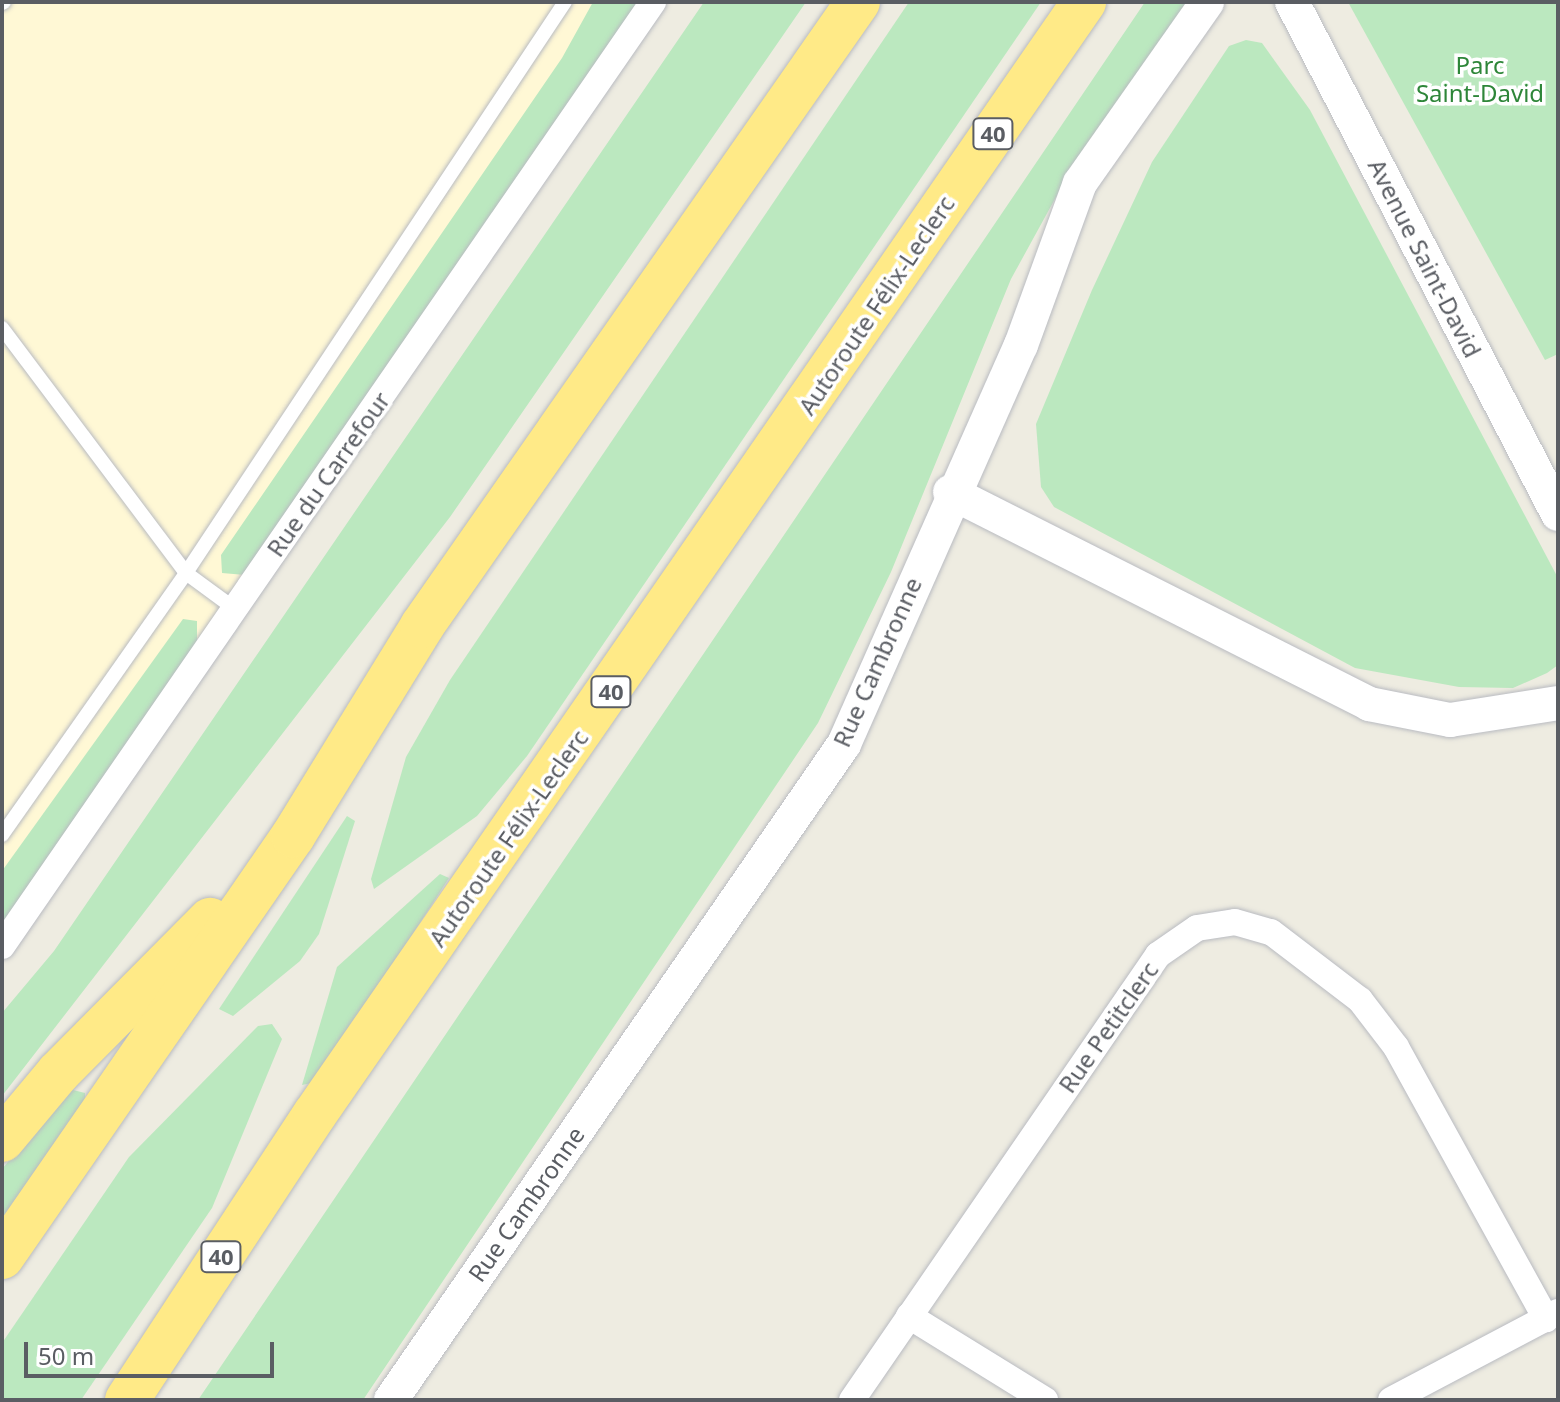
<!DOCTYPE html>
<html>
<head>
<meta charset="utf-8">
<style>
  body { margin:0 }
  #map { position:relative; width:1560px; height:1402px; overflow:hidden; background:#eeece1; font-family:"Noto Sans",sans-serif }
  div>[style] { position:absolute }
  .commercial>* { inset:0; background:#fff8d5 }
  .green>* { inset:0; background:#bbe8bf }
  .roads { filter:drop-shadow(0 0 2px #b9bbc1) drop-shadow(0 0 2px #b9bbc1) }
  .service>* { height:14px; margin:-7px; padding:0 7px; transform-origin:7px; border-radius:7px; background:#fff }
  .minor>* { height:26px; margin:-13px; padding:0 13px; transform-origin:13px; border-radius:13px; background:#fff }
  .tertiary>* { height:34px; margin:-17px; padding:0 17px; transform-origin:17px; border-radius:17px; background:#fff }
  .motorway>* { height:44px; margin:-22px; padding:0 22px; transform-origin:22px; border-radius:22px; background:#ffea87 }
  span { translate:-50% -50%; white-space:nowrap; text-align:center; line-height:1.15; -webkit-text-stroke:7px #fff; paint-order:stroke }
  .shield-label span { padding:2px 6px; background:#fff; border:2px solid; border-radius:6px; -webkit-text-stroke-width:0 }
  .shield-label { font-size:22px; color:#5a5d63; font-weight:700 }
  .park-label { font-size:24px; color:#2e8639 }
  .street-label { font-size:24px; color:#5a5d63 }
  .frame { position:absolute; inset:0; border:4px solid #5a5d63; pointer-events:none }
  .scale { position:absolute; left:24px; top:1342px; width:250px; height:36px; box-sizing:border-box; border:4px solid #5a5d63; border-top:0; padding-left:10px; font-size:24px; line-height:28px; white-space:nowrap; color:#5a5d63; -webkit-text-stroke:6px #fff; paint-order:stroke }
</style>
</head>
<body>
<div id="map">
  <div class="commercial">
    <i style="clip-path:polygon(2px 2px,653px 2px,2px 946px)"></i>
  </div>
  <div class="green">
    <i style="clip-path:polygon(593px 2px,644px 2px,245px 575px,222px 573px,221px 555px,562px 58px)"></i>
    <i style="clip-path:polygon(704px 2px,806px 2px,450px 517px,2px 1096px,2px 1013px,54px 951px)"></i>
    <i style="clip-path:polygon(909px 2px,1041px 2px,527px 756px,477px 816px,374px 889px,371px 879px,406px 757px,450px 680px)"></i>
    <i style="clip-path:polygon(1145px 2px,1191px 2px,1067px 177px,1011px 279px,891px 572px,818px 723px,363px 1400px,198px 1400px)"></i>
    <i style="clip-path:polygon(1348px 2px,1558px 2px,1558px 354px,1545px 360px)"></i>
    <i style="clip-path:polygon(1246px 40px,1262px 43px,1310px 110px,1558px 578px,1558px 665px,1547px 673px,1513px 688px,1459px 687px,1355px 668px,1054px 507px,1041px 487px,1036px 424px,1092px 290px,1152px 162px,1229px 46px)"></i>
    <i style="clip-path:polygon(183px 619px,197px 621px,197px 647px,2px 929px,2px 871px)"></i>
    <i style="clip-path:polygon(347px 816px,355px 821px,319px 934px,300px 961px,233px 1016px,219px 1009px)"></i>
    <i style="clip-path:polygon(440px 874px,449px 878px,317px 1082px,302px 1085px,337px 967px)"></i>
    <i style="clip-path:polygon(272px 1024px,282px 1039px,212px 1208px,81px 1400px,2px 1400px,2px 1343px,129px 1157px,258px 1026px)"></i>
    <i style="clip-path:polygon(69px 1089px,85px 1093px,85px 1101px,2px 1221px,2px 1169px)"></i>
  </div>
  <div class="roads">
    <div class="service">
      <i style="left:2px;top:3px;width:2px;rotate:-27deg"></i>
      <i style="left:2px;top:328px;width:306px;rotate:53.1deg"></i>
      <i style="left:186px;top:573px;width:61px;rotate:36.3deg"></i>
      <i style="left:2px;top:835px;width:320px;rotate:-54.9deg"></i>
      <i style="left:186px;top:573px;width:685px;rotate:-56.43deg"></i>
    </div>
    <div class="minor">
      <i style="left:2px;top:946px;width:1147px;rotate:-55.41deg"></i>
      <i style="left:909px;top:1316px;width:160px;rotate:31.7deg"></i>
      <i style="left:852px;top:1400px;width:540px;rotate:-55.49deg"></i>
      <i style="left:1158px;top:955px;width:47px;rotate:-34.7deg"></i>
      <i style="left:1197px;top:928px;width:38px;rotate:-9deg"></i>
      <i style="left:1235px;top:922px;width:37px;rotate:16deg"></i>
      <i style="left:1271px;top:932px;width:112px;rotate:37.4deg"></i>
      <i style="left:1360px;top:1000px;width:59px;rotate:52.5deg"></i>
      <i style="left:1396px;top:1047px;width:311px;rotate:61.1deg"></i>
      <i style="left:1391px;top:1400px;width:189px;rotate:-27.8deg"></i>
    </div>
    <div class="tertiary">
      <i style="left:1292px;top:2px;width:577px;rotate:62.55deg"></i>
      <i style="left:950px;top:492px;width:470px;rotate:26.8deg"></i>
      <i style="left:1369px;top:704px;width:83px;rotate:11.2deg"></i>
      <i style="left:1450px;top:720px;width:109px;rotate:-8.9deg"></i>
      <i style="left:391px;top:1400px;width:797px;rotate:-55.37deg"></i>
      <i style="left:844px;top:744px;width:436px;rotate:-66.1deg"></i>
      <i style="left:1021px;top:345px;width:172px;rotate:-70deg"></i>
      <i style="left:1080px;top:183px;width:221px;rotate:-54.9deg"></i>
    </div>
    <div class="motorway">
      <i style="left:2px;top:1140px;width:87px;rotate:-50.1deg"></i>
      <i style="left:58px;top:1073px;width:216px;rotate:-45.2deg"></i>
      <i style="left:2px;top:1257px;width:512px;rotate:-55.35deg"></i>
      <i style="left:293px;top:836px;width:246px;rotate:-58.4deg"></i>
      <i style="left:422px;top:626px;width:761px;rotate:-55.06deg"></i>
      <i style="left:127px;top:1400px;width:342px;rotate:-56.7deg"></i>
      <i style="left:315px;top:1114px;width:1352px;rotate:-55.33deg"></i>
    </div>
  </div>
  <div class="shield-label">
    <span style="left:993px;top:134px">40</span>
    <span style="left:611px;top:692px">40</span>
    <span style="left:221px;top:1257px">40</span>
  </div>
  <div class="park-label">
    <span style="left:1480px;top:79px">Parc<br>Saint-David</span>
  </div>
  <div class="street-label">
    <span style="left:1425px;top:258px;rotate:63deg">Avenue Saint-David</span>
    <span style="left:876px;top:305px;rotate:-56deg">Autoroute Félix-Leclerc</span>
    <span style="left:328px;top:474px;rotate:-55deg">Rue du Carrefour</span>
    <span style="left:877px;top:662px;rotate:-66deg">Rue Cambronne</span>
    <span style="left:508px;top:838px;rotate:-55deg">Autoroute Félix-Leclerc</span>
    <span style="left:1108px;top:1027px;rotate:-55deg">Rue Petitclerc</span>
    <span style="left:526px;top:1204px;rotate:-55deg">Rue Cambronne</span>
  </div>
  <div class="frame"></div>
  <div class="scale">50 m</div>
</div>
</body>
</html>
